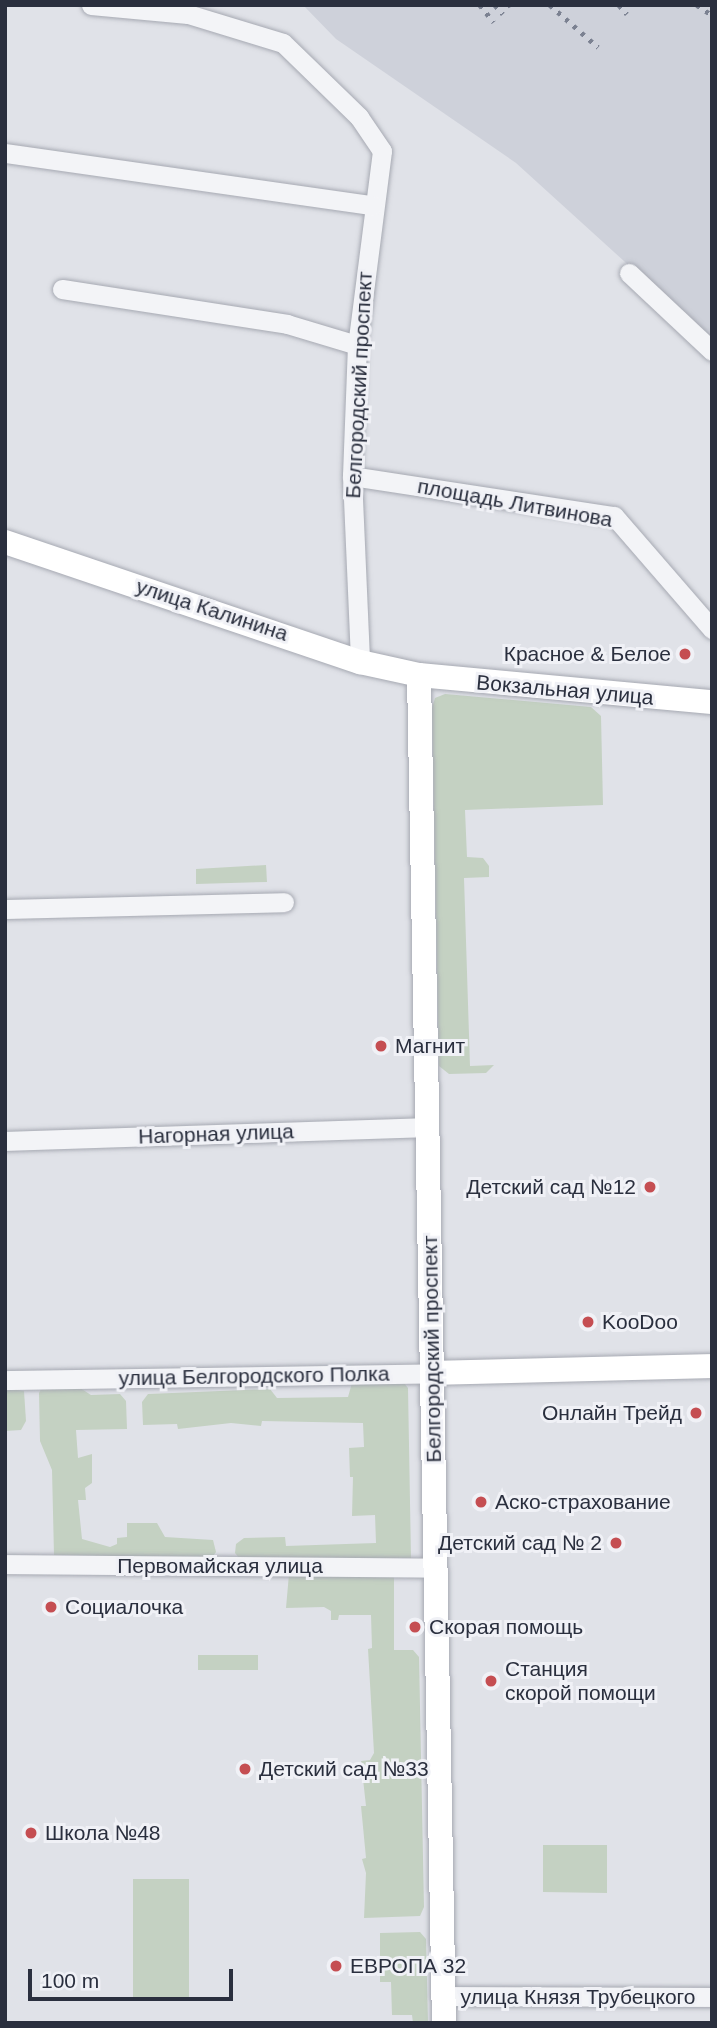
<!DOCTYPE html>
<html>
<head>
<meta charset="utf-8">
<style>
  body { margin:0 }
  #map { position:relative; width:717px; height:2028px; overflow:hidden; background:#e0e2e8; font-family:Arial,sans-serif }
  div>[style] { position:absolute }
  .built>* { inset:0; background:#ced1da }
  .green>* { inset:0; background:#c4d1c2 }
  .roads { filter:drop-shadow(0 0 2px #a6a9b2) drop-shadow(0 0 2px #a6a9b2) }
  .minor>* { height:19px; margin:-9.5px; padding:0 9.5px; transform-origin:9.5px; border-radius:9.5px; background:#f3f4f7 }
  .major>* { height:24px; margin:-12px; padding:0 12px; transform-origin:12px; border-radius:12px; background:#fff }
  .rail>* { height:4.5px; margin-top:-2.25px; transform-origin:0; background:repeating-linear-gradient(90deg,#7b8191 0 3.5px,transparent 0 10.5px) }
  .dots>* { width:19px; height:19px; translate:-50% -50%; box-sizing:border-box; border:4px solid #f0f1f6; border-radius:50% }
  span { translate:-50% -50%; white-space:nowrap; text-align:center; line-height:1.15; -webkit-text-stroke:6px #f0f1f6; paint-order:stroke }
  .street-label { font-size:21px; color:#2a2f3e }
  .poi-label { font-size:21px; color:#2a2f3e }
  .right { translate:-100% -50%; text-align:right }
  .left { translate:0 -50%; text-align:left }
  .frame { position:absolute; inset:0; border:7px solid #2a2f3e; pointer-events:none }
  .scale { position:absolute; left:28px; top:1969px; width:205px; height:32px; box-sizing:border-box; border:4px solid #2a2f3e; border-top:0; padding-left:9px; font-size:21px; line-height:24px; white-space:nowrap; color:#2a2f3e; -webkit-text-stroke:5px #f0f1f6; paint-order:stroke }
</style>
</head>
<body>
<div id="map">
  <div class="built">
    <i style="clip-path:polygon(303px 5px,712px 5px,712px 341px,516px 163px,336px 39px)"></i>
  </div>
  <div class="green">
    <i style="clip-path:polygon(445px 694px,591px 707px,601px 716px,603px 805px,465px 810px,467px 857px,483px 858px,489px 866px,489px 877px,464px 878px,470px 1066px,494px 1065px,486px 1073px,449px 1074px,439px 1066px,432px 708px,435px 698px)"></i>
    <i style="clip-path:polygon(266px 865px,267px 882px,196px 884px,196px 869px)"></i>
    <i style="clip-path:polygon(352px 1383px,404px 1383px,408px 1388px,411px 1558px,240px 1559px,235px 1553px,236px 1544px,244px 1538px,285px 1537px,286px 1546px,376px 1543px,375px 1515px,352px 1516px,353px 1477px,350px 1477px,349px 1448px,364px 1447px,363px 1423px,262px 1421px,261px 1426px,231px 1423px,178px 1429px,177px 1424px,143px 1425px,142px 1402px,148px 1394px,270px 1389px,277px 1398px,348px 1397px)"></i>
    <i style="clip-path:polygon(77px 1386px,91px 1395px,120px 1394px,126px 1401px,127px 1429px,76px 1430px,78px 1458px,92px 1454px,92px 1483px,85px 1488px,86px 1500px,78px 1500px,82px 1539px,110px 1547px,117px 1544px,117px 1538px,127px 1537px,127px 1523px,157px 1523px,165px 1537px,213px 1540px,216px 1552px,211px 1559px,54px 1555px,52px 1470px,40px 1441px,39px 1393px,42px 1387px)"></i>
    <i style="clip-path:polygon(5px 1388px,24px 1391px,26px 1421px,21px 1430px,5px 1431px)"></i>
    <i style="clip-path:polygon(289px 1574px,394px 1574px,394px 1650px,413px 1650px,419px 1657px,424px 1907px,420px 1916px,364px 1918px,366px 1873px,362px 1859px,366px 1858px,361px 1806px,366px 1806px,361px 1761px,370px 1760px,374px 1753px,368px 1649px,372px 1648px,371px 1615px,339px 1615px,338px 1620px,331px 1620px,331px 1611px,324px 1607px,286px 1608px)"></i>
    <i style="clip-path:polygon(198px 1655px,258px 1655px,258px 1670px,198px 1670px)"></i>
    <i style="clip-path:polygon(543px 1845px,607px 1845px,607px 1893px,543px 1892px)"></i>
    <i style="clip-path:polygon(133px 1879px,189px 1879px,189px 1998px,133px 1998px)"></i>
    <i style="clip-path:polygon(420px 1932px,426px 1939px,428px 2023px,413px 2023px,412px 2015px,392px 2015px,391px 1982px,380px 1982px,380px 1933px)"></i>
  </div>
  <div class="roads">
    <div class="minor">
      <i style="left:91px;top:5px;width:97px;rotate:5.3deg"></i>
      <i style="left:188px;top:14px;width:99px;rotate:17deg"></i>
      <i style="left:283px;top:43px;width:106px;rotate:44.2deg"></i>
      <i style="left:359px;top:117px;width:41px;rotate:55.9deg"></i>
      <i style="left:382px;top:151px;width:196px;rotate:97.3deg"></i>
      <i style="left:357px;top:345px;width:131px;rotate:92.2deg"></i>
      <i style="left:352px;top:476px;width:186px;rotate:87.5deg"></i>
      <i style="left:5px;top:153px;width:371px;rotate:8.1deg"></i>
      <i style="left:629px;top:273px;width:114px;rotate:43.2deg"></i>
      <i style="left:62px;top:289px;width:228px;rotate:8.8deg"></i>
      <i style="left:287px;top:324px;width:73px;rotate:16.7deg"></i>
      <i style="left:352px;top:476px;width:265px;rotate:8.7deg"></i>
      <i style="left:614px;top:516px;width:150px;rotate:49.1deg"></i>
      <i style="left:5px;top:909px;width:279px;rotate:-1.4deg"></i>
      <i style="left:5px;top:1141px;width:423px;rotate:-1.9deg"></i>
      <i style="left:5px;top:1380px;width:427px;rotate:-0.9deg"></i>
      <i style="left:5px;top:1564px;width:431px;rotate:0.5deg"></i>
      <i style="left:443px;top:1996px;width:269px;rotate:0.2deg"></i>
    </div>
    <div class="major">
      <i style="left:5px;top:542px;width:375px;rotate:18.7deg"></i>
      <i style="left:360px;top:662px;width:60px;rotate:12.4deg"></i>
      <i style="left:419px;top:675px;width:294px;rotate:5.3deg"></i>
      <i style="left:419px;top:675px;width:1348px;rotate:88.94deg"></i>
      <i style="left:432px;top:1373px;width:280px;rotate:-1.4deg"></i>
    </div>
  </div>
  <div class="rail">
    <i style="left:480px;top:5px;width:22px;rotate:51deg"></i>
    <i style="left:495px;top:5px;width:12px;rotate:48deg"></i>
    <i style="left:510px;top:5px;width:2px;rotate:63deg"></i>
    <i style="left:550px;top:5px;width:64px;rotate:41.2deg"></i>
    <i style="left:619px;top:5px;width:12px;rotate:48deg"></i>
    <i style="left:697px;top:5px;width:18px;rotate:34deg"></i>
  </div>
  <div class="dots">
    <i style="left:685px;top:654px;background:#c54e52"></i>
    <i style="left:381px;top:1046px;background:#c54e52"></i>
    <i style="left:650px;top:1187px;background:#c54e52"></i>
    <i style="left:588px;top:1322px;background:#c54e52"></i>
    <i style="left:696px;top:1413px;background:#c54e52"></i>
    <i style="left:481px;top:1502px;background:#c54e52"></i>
    <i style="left:616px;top:1543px;background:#c54e52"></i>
    <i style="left:51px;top:1607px;background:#c54e52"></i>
    <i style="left:415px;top:1627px;background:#c54e52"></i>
    <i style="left:491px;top:1681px;background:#c54e52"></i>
    <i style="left:245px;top:1769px;background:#c54e52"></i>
    <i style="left:31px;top:1833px;background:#c54e52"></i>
    <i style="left:336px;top:1966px;background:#c54e52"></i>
  </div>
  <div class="street-label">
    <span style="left:359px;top:385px;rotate:-87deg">Белгородский проспект</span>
    <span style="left:515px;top:503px;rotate:10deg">площадь Литвинова</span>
    <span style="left:212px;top:610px;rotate:18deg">улица Калинина</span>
    <span style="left:565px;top:690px;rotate:5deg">Вокзальная улица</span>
    <span style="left:216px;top:1134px;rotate:-2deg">Нагорная улица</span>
    <span style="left:432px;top:1349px;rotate:-91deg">Белгородский проспект</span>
    <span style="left:254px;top:1376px;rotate:-1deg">улица Белгородского Полка</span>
    <span style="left:220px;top:1566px">Первомайская улица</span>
    <span style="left:578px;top:1997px">улица Князя Трубецкого</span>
  </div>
  <div class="poi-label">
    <span class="right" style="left:671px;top:654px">Красное &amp; Белое</span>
    <span class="left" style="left:395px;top:1046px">Магнит</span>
    <span class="right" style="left:636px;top:1187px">Детский сад №12</span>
    <span class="left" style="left:602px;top:1322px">KooDoo</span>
    <span class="right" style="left:682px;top:1413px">Онлайн Трейд</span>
    <span class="left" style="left:495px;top:1502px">Аско-страхование</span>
    <span class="right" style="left:602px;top:1543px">Детский сад № 2</span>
    <span class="left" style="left:65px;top:1607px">Социалочка</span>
    <span class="left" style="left:429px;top:1627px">Скорая помощь</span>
    <span class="left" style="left:505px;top:1681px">Станция<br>скорой помощи</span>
    <span class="left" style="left:259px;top:1769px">Детский сад №33</span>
    <span class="left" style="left:45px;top:1833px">Школа №48</span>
    <span class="left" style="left:350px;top:1966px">ЕВРОПА 32</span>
  </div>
  <div class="frame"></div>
  <div class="scale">100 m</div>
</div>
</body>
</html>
